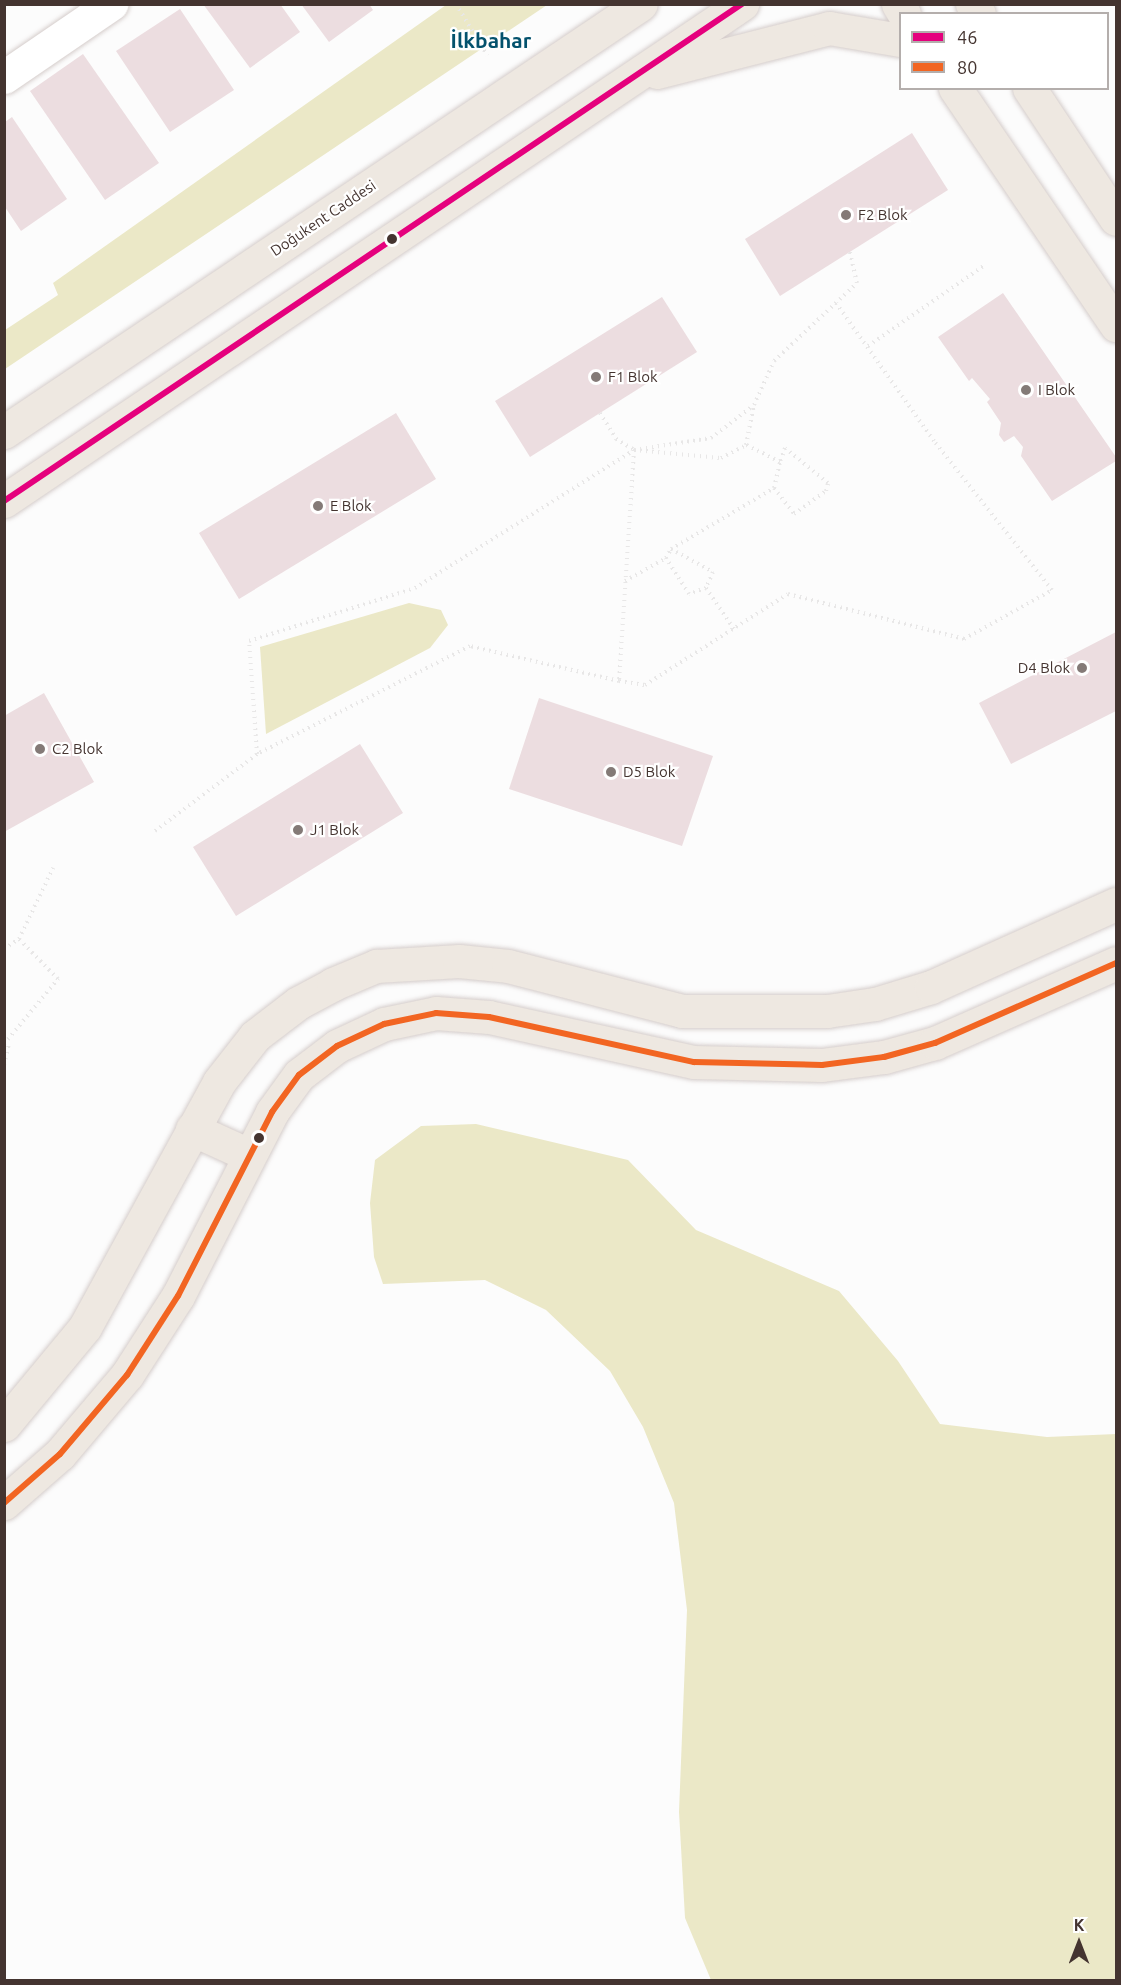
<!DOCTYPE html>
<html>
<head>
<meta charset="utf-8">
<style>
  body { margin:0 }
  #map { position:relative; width:1121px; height:1985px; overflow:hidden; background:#fcfcfc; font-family:Ubuntu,sans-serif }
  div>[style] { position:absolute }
  .green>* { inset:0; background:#ebe8c7 }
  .building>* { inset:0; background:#ecdde0 }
  .path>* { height:4px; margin-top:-2px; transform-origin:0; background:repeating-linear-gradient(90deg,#e8e7e7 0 1.5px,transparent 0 6px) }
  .roads { filter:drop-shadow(0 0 2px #d5cdcb) drop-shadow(0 0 2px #d5cdcb) }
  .minor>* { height:33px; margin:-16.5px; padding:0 16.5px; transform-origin:16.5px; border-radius:16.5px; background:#fff }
  .major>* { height:33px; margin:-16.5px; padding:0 16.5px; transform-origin:16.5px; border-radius:16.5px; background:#eee8e1 }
  .bus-1>* { height:6px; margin:-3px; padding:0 3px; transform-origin:3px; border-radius:3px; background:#e5007d }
  .bus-2>* { height:6px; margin:-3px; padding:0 3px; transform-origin:3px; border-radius:3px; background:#f26522 }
  .dots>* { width:16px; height:16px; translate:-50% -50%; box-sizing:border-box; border:3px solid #fff; border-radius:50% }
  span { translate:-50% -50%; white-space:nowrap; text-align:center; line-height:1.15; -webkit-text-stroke:4.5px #fff; paint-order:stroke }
  .poi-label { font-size:15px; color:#443430 }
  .left { translate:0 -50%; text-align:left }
  .right { translate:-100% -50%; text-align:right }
  .street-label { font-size:15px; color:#443430 }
  .district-label { font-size:21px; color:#04526d; font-weight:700 }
  .frame { position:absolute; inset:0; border:6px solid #443430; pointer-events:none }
  .legend { position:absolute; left:899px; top:12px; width:210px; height:78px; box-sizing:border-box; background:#fff; border:2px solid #b4aeac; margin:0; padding:8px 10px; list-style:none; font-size:18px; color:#443430 }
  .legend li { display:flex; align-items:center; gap:12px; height:30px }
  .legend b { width:30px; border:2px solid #b4aeac }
  .north { position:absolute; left:1049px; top:1913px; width:60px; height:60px; -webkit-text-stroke:4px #fff; paint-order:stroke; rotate:0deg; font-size:16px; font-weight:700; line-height:24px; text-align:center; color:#443430 }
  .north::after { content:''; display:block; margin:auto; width:21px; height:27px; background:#443430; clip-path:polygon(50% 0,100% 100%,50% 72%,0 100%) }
</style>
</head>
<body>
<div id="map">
  <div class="green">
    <i style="clip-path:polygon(446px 5px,547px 5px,5px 369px,5px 330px,58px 295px,53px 283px)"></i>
    <i style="clip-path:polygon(409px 603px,441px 610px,448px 625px,430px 648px,266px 734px,260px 647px)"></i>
    <i style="clip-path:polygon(476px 1124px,628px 1160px,696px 1230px,839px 1291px,898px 1361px,940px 1424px,1047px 1437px,1116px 1434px,1116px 1980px,711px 1980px,685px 1918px,679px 1812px,687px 1610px,674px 1503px,643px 1427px,610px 1371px,546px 1310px,485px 1280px,383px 1284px,374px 1257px,370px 1203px,375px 1160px,421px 1126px)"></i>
  </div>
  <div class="building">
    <i style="clip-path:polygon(203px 4px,280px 4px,300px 32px,250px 68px)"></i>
    <i style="clip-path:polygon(301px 4px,369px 4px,373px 10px,329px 42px)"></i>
    <i style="clip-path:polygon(180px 9px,234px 90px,170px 132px,116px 51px)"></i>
    <i style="clip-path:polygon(83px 54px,159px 163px,105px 200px,30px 91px)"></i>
    <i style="clip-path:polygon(12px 117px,67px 199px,21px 231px,5px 207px,5px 122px)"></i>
    <i style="clip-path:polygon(912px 133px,948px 190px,780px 296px,745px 239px)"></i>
    <i style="clip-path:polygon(1003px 293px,1116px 457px,1116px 461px,1052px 501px,1021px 456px,1023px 447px,1014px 436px,1004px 442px,999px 435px,1001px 423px,987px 402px,990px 399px,972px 378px,969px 381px,938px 337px)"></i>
    <i style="clip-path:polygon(662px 297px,697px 352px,530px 457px,495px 401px)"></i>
    <i style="clip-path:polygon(396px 413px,436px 479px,239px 599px,199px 533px)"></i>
    <i style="clip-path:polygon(1116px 632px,1116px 711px,1011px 764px,979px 703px)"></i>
    <i style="clip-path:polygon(44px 693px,94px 782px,4px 832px,4px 716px)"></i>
    <i style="clip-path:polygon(539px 698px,713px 756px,682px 846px,509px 789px)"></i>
    <i style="clip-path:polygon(360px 744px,403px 813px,236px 916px,193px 847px)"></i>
  </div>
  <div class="path">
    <i style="left:456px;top:4px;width:60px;rotate:58.7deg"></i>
    <i style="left:868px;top:346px;width:142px;rotate:-34.7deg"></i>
    <i style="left:600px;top:413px;width:31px;rotate:58deg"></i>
    <i style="left:616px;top:439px;width:21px;rotate:31deg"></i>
    <i style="left:634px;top:450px;width:78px;rotate:-8.9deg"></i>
    <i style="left:711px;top:438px;width:54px;rotate:-37.5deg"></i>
    <i style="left:754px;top:405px;width:48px;rotate:-65.6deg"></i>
    <i style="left:774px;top:361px;width:114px;rotate:-43.2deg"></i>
    <i style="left:857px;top:283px;width:32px;rotate:-103deg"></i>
    <i style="left:634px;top:450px;width:231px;rotate:93.7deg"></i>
    <i style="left:619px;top:681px;width:26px;rotate:9deg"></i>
    <i style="left:645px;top:685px;width:169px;rotate:-32.5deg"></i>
    <i style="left:788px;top:594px;width:182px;rotate:14.3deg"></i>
    <i style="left:964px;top:639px;width:101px;rotate:-29.1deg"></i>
    <i style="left:1052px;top:590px;width:190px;rotate:-128.4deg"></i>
    <i style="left:934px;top:441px;width:169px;rotate:-125.4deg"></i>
    <i style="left:774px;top:488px;width:33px;rotate:52deg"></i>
    <i style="left:794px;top:514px;width:39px;rotate:-36deg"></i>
    <i style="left:826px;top:491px;width:8px;rotate:-76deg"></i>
    <i style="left:828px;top:483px;width:55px;rotate:-140.9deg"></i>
    <i style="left:785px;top:448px;width:15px;rotate:110deg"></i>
    <i style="left:671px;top:549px;width:120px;rotate:-30.6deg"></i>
    <i style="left:774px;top:488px;width:27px;rotate:-77deg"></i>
    <i style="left:780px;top:462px;width:38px;rotate:-153deg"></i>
    <i style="left:746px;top:445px;width:41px;rotate:-78.7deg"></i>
    <i style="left:625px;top:581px;width:47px;rotate:-29.3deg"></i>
    <i style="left:706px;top:588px;width:18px;rotate:161deg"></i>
    <i style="left:689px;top:594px;width:43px;rotate:-122.6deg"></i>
    <i style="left:666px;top:558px;width:10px;rotate:-61deg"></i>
    <i style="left:671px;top:549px;width:48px;rotate:28.7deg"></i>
    <i style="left:713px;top:572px;width:17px;rotate:114deg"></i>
    <i style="left:706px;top:588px;width:50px;rotate:55.7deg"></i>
    <i style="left:619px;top:681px;width:153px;rotate:-166.8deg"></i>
    <i style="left:470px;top:646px;width:239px;rotate:153.1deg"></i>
    <i style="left:257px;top:754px;width:113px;rotate:-94deg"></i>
    <i style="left:249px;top:641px;width:174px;rotate:-17.7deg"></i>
    <i style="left:415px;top:588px;width:259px;rotate:-32.2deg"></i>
    <i style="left:634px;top:450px;width:87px;rotate:5.3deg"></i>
    <i style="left:721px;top:458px;width:28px;rotate:-27deg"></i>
    <i style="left:155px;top:831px;width:128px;rotate:-37deg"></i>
    <i style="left:4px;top:949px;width:18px;rotate:-34deg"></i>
    <i style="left:19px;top:939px;width:79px;rotate:-64.4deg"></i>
    <i style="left:4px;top:1044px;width:85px;rotate:-50.3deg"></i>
    <i style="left:58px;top:979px;width:56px;rotate:-134.3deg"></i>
    <i style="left:4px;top:1065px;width:23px;rotate:-77deg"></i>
  </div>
  <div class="roads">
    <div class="minor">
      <i style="left:4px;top:77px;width:130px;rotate:-34.3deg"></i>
    </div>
    <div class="major">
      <i style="left:898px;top:4px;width:12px;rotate:59deg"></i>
      <i style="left:972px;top:4px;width:12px;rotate:55deg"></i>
      <i style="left:657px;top:72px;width:178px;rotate:-14.3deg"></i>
      <i style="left:829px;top:28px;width:72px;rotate:9.6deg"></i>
      <i style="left:955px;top:88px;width:287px;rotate:55.8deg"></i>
      <i style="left:1029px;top:88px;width:157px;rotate:56.4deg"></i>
      <i style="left:4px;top:432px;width:767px;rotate:-33.9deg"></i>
      <i style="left:4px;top:501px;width:890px;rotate:-33.96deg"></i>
      <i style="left:192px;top:1129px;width:63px;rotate:24.5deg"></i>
      <i style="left:4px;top:1425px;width:127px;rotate:-50.4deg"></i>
      <i style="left:85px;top:1327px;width:279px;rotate:-61.3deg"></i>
      <i style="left:219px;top:1082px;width:58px;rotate:-52deg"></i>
      <i style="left:255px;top:1036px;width:54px;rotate:-37.5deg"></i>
      <i style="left:298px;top:1003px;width:40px;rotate:-28deg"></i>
      <i style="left:333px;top:984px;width:47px;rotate:-22.7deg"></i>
      <i style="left:376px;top:966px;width:83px;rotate:-3.4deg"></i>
      <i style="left:459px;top:961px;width:49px;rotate:5.8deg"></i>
      <i style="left:508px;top:966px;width:180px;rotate:14.5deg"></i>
      <i style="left:682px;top:1011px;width:145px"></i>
      <i style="left:827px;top:1011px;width:49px;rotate:-8.3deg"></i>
      <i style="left:875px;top:1004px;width:59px;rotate:-16.9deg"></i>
      <i style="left:931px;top:987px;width:203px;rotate:-24.2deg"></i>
      <i style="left:4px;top:1503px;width:74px;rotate:-41.2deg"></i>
      <i style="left:60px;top:1454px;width:104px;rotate:-49.7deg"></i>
      <i style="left:127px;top:1375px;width:94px;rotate:-57.2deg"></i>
      <i style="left:178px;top:1296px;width:207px;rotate:-62.9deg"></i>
      <i style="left:272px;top:1112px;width:46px;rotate:-53.9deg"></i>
      <i style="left:299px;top:1075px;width:48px;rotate:-37.3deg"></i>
      <i style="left:337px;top:1046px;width:52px;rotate:-25.1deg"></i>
      <i style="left:384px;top:1024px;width:53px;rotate:-11.9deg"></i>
      <i style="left:436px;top:1013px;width:53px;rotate:4.3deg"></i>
      <i style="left:489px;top:1017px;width:210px;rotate:12.4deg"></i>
      <i style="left:694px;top:1062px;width:128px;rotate:1.3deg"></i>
      <i style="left:822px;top:1065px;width:63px;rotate:-7.4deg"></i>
      <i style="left:884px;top:1057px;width:53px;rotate:-15.4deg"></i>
      <i style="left:935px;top:1043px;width:198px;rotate:-23.8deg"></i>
    </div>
  </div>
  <div class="bus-1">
    <i style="left:4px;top:501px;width:890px;rotate:-33.96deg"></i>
  </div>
  <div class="bus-2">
    <i style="left:4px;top:1503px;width:74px;rotate:-41.2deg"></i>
    <i style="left:60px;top:1454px;width:104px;rotate:-49.7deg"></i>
    <i style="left:127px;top:1375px;width:94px;rotate:-57.2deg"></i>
    <i style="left:178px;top:1296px;width:207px;rotate:-62.9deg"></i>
    <i style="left:272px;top:1112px;width:46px;rotate:-53.9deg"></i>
    <i style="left:299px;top:1075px;width:48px;rotate:-37.3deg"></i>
    <i style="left:337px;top:1046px;width:52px;rotate:-25.1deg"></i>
    <i style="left:384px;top:1024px;width:53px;rotate:-11.9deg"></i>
    <i style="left:436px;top:1013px;width:53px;rotate:4.3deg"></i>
    <i style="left:489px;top:1017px;width:210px;rotate:12.4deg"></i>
    <i style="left:694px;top:1062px;width:128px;rotate:1.3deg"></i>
    <i style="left:822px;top:1065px;width:63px;rotate:-7.4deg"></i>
    <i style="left:884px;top:1057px;width:53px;rotate:-15.4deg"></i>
    <i style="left:935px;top:1043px;width:198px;rotate:-23.8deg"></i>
  </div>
  <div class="dots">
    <i style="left:846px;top:215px;background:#847a77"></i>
    <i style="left:392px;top:239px;background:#443430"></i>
    <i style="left:596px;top:377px;background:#847a77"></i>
    <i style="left:1026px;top:390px;background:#847a77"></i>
    <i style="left:318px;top:506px;background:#847a77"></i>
    <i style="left:1082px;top:668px;background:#847a77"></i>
    <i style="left:40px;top:749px;background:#847a77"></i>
    <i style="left:611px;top:772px;background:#847a77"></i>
    <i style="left:298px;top:830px;background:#847a77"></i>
    <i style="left:259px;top:1138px;background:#443430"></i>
  </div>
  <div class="poi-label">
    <span class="left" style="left:858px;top:215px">F2 Blok</span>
    <span class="left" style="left:608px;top:377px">F1 Blok</span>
    <span class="left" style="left:1038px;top:390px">I Blok</span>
    <span class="left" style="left:330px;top:506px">E Blok</span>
    <span class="right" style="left:1070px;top:668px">D4 Blok</span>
    <span class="left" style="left:52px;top:749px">C2 Blok</span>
    <span class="left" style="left:623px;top:772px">D5 Blok</span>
    <span class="left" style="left:310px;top:830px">J1 Blok</span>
  </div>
  <div class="street-label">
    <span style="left:323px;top:218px;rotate:-34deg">Doğukent Caddesi</span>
  </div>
  <div class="district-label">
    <span style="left:491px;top:40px">İlkbahar</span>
  </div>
  <div class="frame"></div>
  <ul class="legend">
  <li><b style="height:8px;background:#e5007d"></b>46</li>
  <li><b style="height:8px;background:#f26522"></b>80</li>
  </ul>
  <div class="north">K</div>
</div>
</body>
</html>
